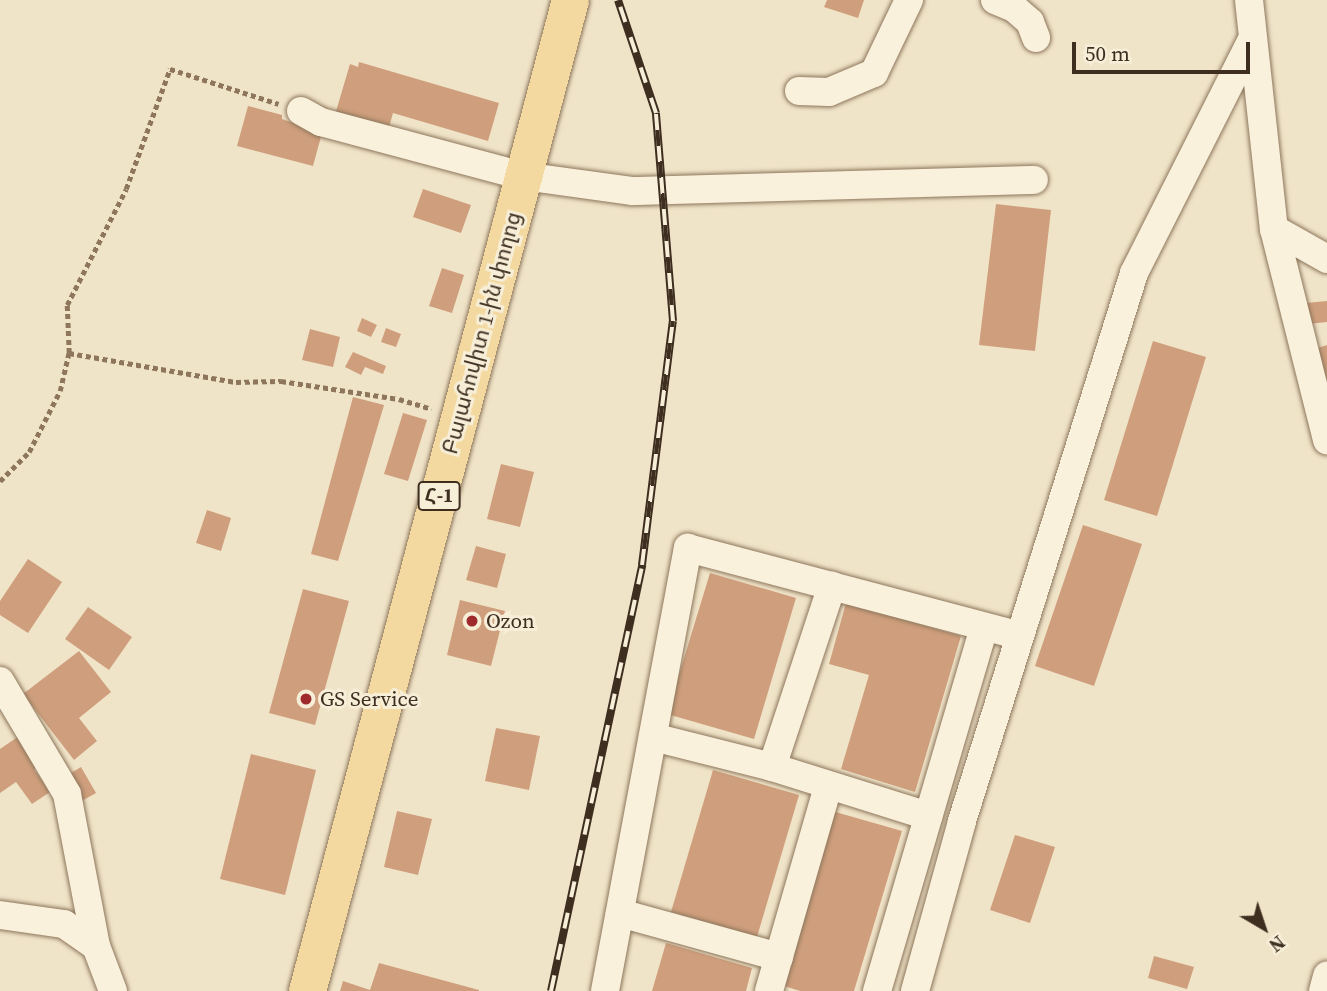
<!DOCTYPE html>
<html>
<head>
<meta charset="utf-8">
<style>
  body { margin:0 }
  #map { position:relative; width:1327px; height:991px; overflow:hidden; background:#f0e4c8; font-family:"Source Serif 4","Noto Sans Armenian",serif }
  div>[style] { position:absolute }
  .building>* { inset:0; background:#cf9f7d }
  .path>* { height:4.5px; margin-top:-2.25px; transform-origin:0; background:repeating-linear-gradient(90deg,#8d765c 0 5px,transparent 0 8.5px) }
  .roads { filter:drop-shadow(0 0 2px #8d765c) drop-shadow(0 0 2px #8d765c) }
  .minor>* { height:28px; margin:-14px; padding:0 14px; transform-origin:14px; border-radius:14px; background:#faf1dc }
  .major>* { height:37px; margin:-18.5px; padding:0 18.5px; transform-origin:18.5px; border-radius:18.5px; background:#f3d9a0 }
  .rail>* { height:8px; margin-top:-4px; transform-origin:0; background:repeating-linear-gradient(90deg,#f7eed8 0 16px,#3d2e20 0 32px); box-sizing:border-box; border-block:2px solid #3d2e20 }
  .dots>* { width:19px; height:19px; translate:-50% -50%; box-sizing:border-box; border:4px solid #f7eed8; border-radius:50% }
  span { translate:-50% -50%; white-space:nowrap; text-align:center; line-height:1.15; -webkit-text-stroke:6px #f7eed8; paint-order:stroke }
  .shield-label span { padding:2px 5px; background:#f7eed8; border:2px solid; border-radius:5px; -webkit-text-stroke-width:0 }
  .shield-label { font-size:19px; color:#3d2e20; font-weight:700 }
  .street-label { font-size:21px; color:#3d2e20 }
  .poi-label { font-size:21px; color:#3d2e20 }
  .left { translate:0 -50%; text-align:left }
  .north { position:absolute; left:1229px; top:893px; width:70px; height:70px; -webkit-text-stroke:5px #f7eed8; paint-order:stroke; rotate:141deg; font-size:19px; font-weight:700; line-height:28px; text-align:center; color:#3d2e20 }
  .north::after { content:''; display:block; margin:auto; width:24px; height:32px; background:#3d2e20; clip-path:polygon(50% 0,100% 100%,50% 72%,0 100%) }
  .scale { position:absolute; left:1072px; top:42px; width:178px; height:32px; box-sizing:border-box; border:4px solid #3d2e20; border-top:0; padding-left:9px; font-size:21px; line-height:24px; white-space:nowrap; color:#3d2e20; -webkit-text-stroke:5px #f7eed8; paint-order:stroke }
</style>
</head>
<body>
<div id="map">
  <div class="building">
    <i style="clip-path:polygon(827px 0,864px 0,858px 18px,824px 7px)"></i>
    <i style="clip-path:polygon(359px 62px,499px 103px,488px 141px,393px 113px,387px 134px,334px 118px,350px 64px,358px 67px)"></i>
    <i style="clip-path:polygon(248px 106px,282px 115px,282px 119px,322px 133px,313px 166px,237px 146px)"></i>
    <i style="clip-path:polygon(423px 189px,471px 205px,461px 233px,413px 217px)"></i>
    <i style="clip-path:polygon(996px 204px,1051px 210px,1035px 351px,979px 345px)"></i>
    <i style="clip-path:polygon(442px 268px,464px 275px,452px 313px,429px 306px)"></i>
    <i style="clip-path:polygon(1327px 301px,1327px 322px,1308px 324px,1306px 303px)"></i>
    <i style="clip-path:polygon(362px 318px,377px 325px,371px 337px,357px 331px)"></i>
    <i style="clip-path:polygon(386px 328px,401px 334px,396px 347px,381px 342px)"></i>
    <i style="clip-path:polygon(310px 329px,340px 337px,333px 367px,302px 360px)"></i>
    <i style="clip-path:polygon(1153px 341px,1206px 357px,1157px 516px,1104px 500px)"></i>
    <i style="clip-path:polygon(1327px 345px,1327px 387px,1315px 349px)"></i>
    <i style="clip-path:polygon(353px 352px,386px 366px,383px 374px,365px 367px,361px 375px,345px 367px)"></i>
    <i style="clip-path:polygon(353px 397px,384px 405px,338px 561px,311px 554px)"></i>
    <i style="clip-path:polygon(403px 413px,427px 420px,408px 481px,384px 474px)"></i>
    <i style="clip-path:polygon(501px 464px,534px 472px,520px 527px,487px 519px)"></i>
    <i style="clip-path:polygon(207px 510px,231px 518px,221px 551px,196px 543px)"></i>
    <i style="clip-path:polygon(1083px 525px,1142px 544px,1094px 686px,1035px 666px)"></i>
    <i style="clip-path:polygon(476px 546px,506px 554px,497px 588px,466px 580px)"></i>
    <i style="clip-path:polygon(28px 559px,62px 582px,28px 633px,0 615px,0 601px)"></i>
    <i style="clip-path:polygon(710px 573px,796px 598px,754px 739px,667px 714px)"></i>
    <i style="clip-path:polygon(303px 589px,349px 601px,315px 725px,269px 713px)"></i>
    <i style="clip-path:polygon(460px 600px,505px 611px,491px 666px,447px 655px)"></i>
    <i style="clip-path:polygon(846px 603px,961px 636px,915px 792px,841px 769px,869px 675px,829px 664px)"></i>
    <i style="clip-path:polygon(88px 607px,132px 637px,109px 670px,65px 639px)"></i>
    <i style="clip-path:polygon(79px 651px,111px 692px,79px 718px,97px 741px,74px 760px,23px 694px)"></i>
    <i style="clip-path:polygon(496px 728px,540px 736px,529px 790px,485px 781px)"></i>
    <i style="clip-path:polygon(22px 734px,43px 763px,34px 769px,50px 792px,32px 804px,16px 782px,0 793px,0 749px)"></i>
    <i style="clip-path:polygon(251px 754px,316px 770px,285px 895px,220px 879px)"></i>
    <i style="clip-path:polygon(81px 767px,96px 793px,80px 802px,66px 776px)"></i>
    <i style="clip-path:polygon(713px 770px,799px 795px,757px 937px,671px 912px)"></i>
    <i style="clip-path:polygon(397px 811px,432px 819px,418px 875px,384px 867px)"></i>
    <i style="clip-path:polygon(832px 811px,902px 831px,854px 991px,800px 991px,781px 985px)"></i>
    <i style="clip-path:polygon(1015px 835px,1055px 847px,1030px 923px,990px 910px)"></i>
    <i style="clip-path:polygon(666px 943px,752px 968px,746px 991px,652px 991px)"></i>
    <i style="clip-path:polygon(1154px 956px,1194px 967px,1187px 989px,1148px 978px)"></i>
    <i style="clip-path:polygon(379px 963px,479px 990px,479px 991px,340px 991px,343px 981px,370px 990px)"></i>
  </div>
  <div class="path">
    <i style="left:69px;top:353px;width:169px;rotate:9.9deg"></i>
    <i style="left:236px;top:382px;width:45px;rotate:-1.3deg"></i>
    <i style="left:281px;top:381px;width:119px;rotate:8.7deg"></i>
    <i style="left:399px;top:399px;width:34px;rotate:17deg"></i>
    <i style="left:0;top:481px;width:41px;rotate:-45deg"></i>
    <i style="left:29px;top:452px;width:68px;rotate:-63.1deg"></i>
    <i style="left:60px;top:391px;width:39px;rotate:-77deg"></i>
    <i style="left:69px;top:353px;width:48px;rotate:-92.4deg"></i>
    <i style="left:67px;top:305px;width:130px;rotate:-63deg"></i>
    <i style="left:126px;top:189px;width:128px;rotate:-69.9deg"></i>
    <i style="left:170px;top:69px;width:114px;rotate:17.8deg"></i>
  </div>
  <div class="roads">
    <div class="minor">
      <i style="left:995px;top:0;width:21px;rotate:23deg"></i>
      <i style="left:1014px;top:8px;width:21px;rotate:41deg"></i>
      <i style="left:1030px;top:22px;width:17px;rotate:69deg"></i>
      <i style="left:1249px;top:0;width:230px;rotate:83.8deg"></i>
      <i style="left:1274px;top:229px;width:218px;rotate:75.9deg"></i>
      <i style="left:799px;top:91px;width:30px;rotate:2deg"></i>
      <i style="left:829px;top:92px;width:49px;rotate:-22.9deg"></i>
      <i style="left:874px;top:73px;width:81px;rotate:-64.4deg"></i>
      <i style="left:301px;top:111px;width:23px;rotate:29deg"></i>
      <i style="left:321px;top:122px;width:209px;rotate:15deg"></i>
      <i style="left:523px;top:176px;width:111px;rotate:7.8deg"></i>
      <i style="left:633px;top:191px;width:401px;rotate:-1.6deg"></i>
      <i style="left:1274px;top:229px;width:61px;rotate:29.5deg"></i>
      <i style="left:0;top:681px;width:131px;rotate:59.3deg"></i>
      <i style="left:67px;top:794px;width:155px;rotate:79.2deg"></i>
      <i style="left:653px;top:737px;width:123px;rotate:14.1deg"></i>
      <i style="left:772px;top:767px;width:164px;rotate:17.4deg"></i>
      <i style="left:772px;top:767px;width:191px;rotate:-71.7deg"></i>
      <i style="left:620px;top:913px;width:165px;rotate:15.5deg"></i>
      <i style="left:0;top:915px;width:65px;rotate:8deg"></i>
      <i style="left:64px;top:924px;width:39px;rotate:35deg"></i>
      <i style="left:96px;top:946px;width:48px;rotate:69.3deg"></i>
      <i style="left:605px;top:991px;width:451px;rotate:-79.4deg"></i>
      <i style="left:688px;top:548px;width:343px;rotate:14.8deg"></i>
      <i style="left:769px;top:991px;width:213px;rotate:-73.9deg"></i>
      <i style="left:877px;top:991px;width:379px;rotate:-73.6deg"></i>
      <i style="left:915px;top:991px;width:176px;rotate:-74.5deg"></i>
      <i style="left:962px;top:821px;width:574px;rotate:-72.57deg"></i>
      <i style="left:1134px;top:273px;width:262px;rotate:-63.2deg"></i>
      <i style="left:1323px;top:991px;width:16px;rotate:-75deg"></i>
    </div>
    <div class="major">
      <i style="left:307px;top:991px;width:1025px;rotate:-75.14deg"></i>
    </div>
  </div>
  <div class="rail">
    <i style="left:551px;top:991px;width:436px;rotate:-77.9deg"></i>
    <i style="left:642px;top:565px;width:246px;rotate:-82.8deg"></i>
    <i style="left:673px;top:321px;width:209px;rotate:-94.7deg"></i>
    <i style="left:656px;top:113px;width:119px;rotate:-108.6deg"></i>
  </div>
  <div class="dots">
    <i style="left:472px;top:621px;background:#9e2a2b"></i>
    <i style="left:306px;top:699px;background:#9e2a2b"></i>
  </div>
  <div class="shield-label">
    <span style="left:439px;top:496px">Հ-1</span>
  </div>
  <div class="street-label">
    <span style="left:482px;top:333px;rotate:-75deg">Բալահովիտ 1-ին փողոց</span>
  </div>
  <div class="poi-label">
    <span class="left" style="left:486px;top:621px">Ozon</span>
    <span class="left" style="left:320px;top:699px">GS Service</span>
  </div>
  <div class="north">N</div>
  <div class="scale">50 m</div>
</div>
</body>
</html>
